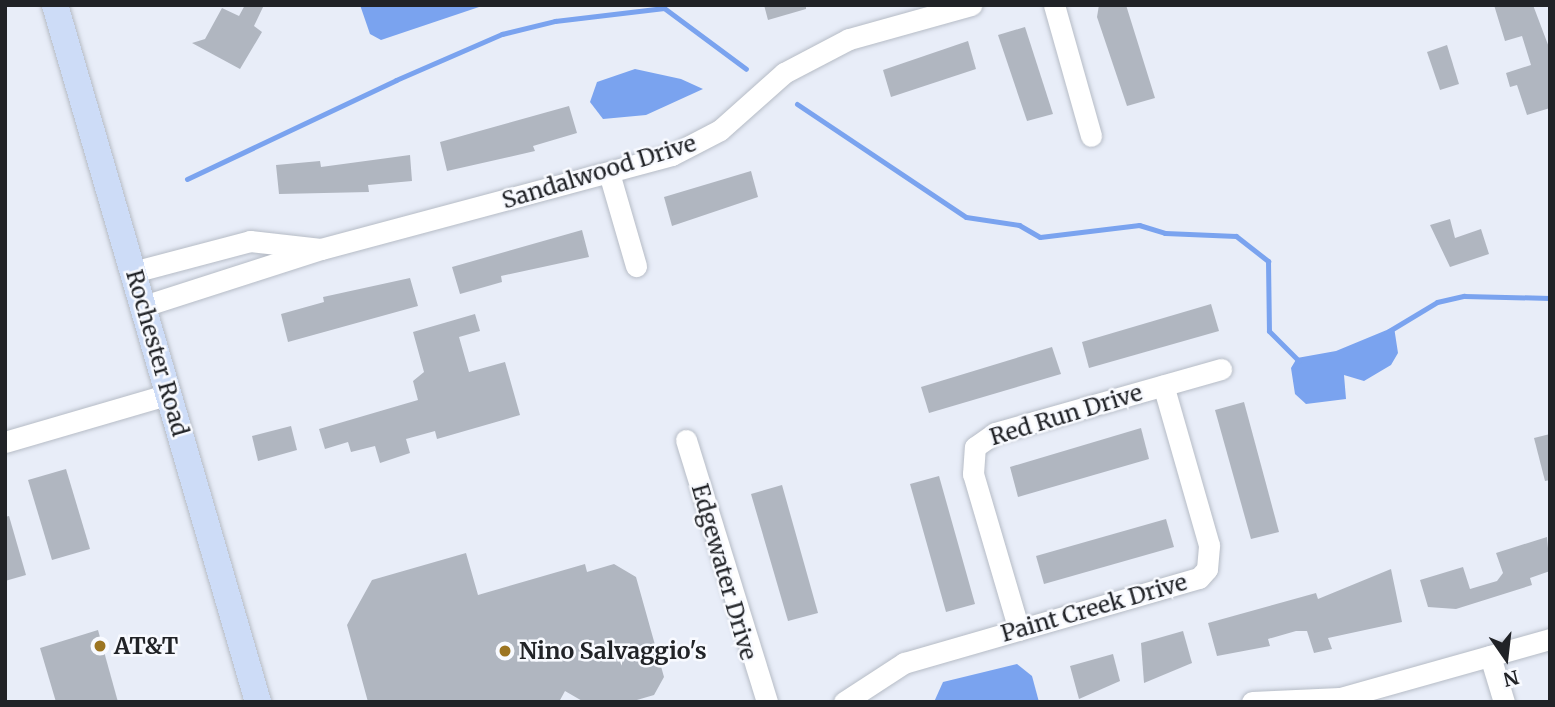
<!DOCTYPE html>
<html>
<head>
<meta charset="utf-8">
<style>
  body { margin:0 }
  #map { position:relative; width:1555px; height:707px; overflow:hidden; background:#e8edf8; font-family:Merriweather,serif }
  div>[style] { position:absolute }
  .water>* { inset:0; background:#7aa3ef }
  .stream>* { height:5px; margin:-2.5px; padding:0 2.5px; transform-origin:2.5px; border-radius:2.5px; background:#7aa3ef }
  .building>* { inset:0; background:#b0b6c0 }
  .roads { filter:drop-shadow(0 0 2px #b6bcc6) drop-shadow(0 0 2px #b6bcc6) }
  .minor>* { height:21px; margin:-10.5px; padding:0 10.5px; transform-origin:10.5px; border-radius:10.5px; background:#fff }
  .major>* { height:26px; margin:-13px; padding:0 13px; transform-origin:13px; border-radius:13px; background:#cddcf7 }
  .dots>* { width:19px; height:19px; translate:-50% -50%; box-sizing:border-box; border:4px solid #f8faff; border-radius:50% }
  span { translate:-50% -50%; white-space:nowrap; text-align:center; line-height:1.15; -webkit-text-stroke:5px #f8faff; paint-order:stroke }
  .street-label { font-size:23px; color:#212327 }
  .poi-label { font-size:23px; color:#212327; font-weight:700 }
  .left { translate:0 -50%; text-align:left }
  .frame { position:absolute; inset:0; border:7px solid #212327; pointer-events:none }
  .north { position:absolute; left:1471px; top:623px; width:70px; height:70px; -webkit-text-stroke:5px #f8faff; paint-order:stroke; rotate:166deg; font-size:19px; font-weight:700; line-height:28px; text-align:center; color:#212327 }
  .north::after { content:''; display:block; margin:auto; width:24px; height:32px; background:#212327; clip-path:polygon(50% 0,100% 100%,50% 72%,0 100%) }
</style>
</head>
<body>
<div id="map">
  <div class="water">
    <i style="clip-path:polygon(360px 5px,485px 5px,381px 40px,370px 34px)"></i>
    <i style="clip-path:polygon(635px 69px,681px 79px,703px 89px,646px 115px,603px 119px,590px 102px,597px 82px)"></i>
    <i style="clip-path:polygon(1394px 327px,1398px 353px,1391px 365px,1364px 381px,1344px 375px,1346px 399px,1306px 404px,1295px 394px,1291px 368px,1297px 358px,1336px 351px)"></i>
    <i style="clip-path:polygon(1017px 664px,1032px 676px,1039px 702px,934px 702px,943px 682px)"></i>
  </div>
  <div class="stream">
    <i style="left:797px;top:104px;width:203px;rotate:33.8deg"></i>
    <i style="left:966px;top:217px;width:54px;rotate:8.6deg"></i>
    <i style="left:1019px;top:225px;width:24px;rotate:30deg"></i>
    <i style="left:1040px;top:237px;width:100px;rotate:-6.9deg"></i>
    <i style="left:1139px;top:225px;width:27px;rotate:17deg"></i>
    <i style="left:1165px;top:233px;width:71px;rotate:2.4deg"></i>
    <i style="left:1236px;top:236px;width:41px;rotate:38deg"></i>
    <i style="left:1268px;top:261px;width:70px;rotate:89.2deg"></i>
    <i style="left:1269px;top:331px;width:42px;rotate:45deg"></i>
    <i style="left:187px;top:179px;width:231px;rotate:-25.3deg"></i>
    <i style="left:396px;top:80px;width:116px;rotate:-23.5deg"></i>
    <i style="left:502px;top:34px;width:55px;rotate:-13.8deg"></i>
    <i style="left:555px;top:21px;width:110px;rotate:-6.8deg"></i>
    <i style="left:664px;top:8px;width:102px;rotate:36.6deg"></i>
    <i style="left:1389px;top:331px;width:56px;rotate:-31.1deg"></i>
    <i style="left:1437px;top:302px;width:28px;rotate:-13deg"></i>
    <i style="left:1464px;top:296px;width:86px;rotate:1.3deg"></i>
  </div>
  <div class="building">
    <i style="clip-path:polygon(245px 5px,264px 5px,254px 26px,262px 32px,240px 69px,192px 43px,205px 39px,222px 8px,239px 16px)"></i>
    <i style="clip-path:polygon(764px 5px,806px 5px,806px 9px,768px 20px)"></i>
    <i style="clip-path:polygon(1099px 5px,1126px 5px,1155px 98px,1127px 106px,1097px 17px)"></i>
    <i style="clip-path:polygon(1494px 5px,1533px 5px,1550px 50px,1550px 108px,1527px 115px,1517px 85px,1510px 87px,1506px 73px,1531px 65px,1522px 36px,1505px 41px)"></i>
    <i style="clip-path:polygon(1025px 27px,1053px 114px,1027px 121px,998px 35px)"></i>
    <i style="clip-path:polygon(968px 41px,976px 69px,891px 97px,883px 70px)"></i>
    <i style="clip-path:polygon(1447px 45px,1459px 84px,1440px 90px,1427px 52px)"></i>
    <i style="clip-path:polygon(569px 106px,577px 133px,533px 146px,535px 151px,447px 171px,440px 142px)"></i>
    <i style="clip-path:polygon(410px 155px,412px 181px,368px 185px,369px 192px,279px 194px,276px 165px,320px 161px,321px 167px)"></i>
    <i style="clip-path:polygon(751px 171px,758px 197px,672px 226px,664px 197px)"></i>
    <i style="clip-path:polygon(1450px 219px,1455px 238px,1481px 229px,1489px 254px,1450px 267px,1430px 225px)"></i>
    <i style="clip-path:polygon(582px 230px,589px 257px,501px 276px,502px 282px,460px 294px,452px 267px)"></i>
    <i style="clip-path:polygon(410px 278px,418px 306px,288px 342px,281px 314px,324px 302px,323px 297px)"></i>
    <i style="clip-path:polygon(1211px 304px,1219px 331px,1089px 368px,1082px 342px)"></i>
    <i style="clip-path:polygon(475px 314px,480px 331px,459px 337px,469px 372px,505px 362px,520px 415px,437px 439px,435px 431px,406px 439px,410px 453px,380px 463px,375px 446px,351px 452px,348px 442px,325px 449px,319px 429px,418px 400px,413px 381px,424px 372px,413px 332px)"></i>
    <i style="clip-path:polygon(1052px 347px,1061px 374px,929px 413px,921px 387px)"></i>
    <i style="clip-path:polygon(1244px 402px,1279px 532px,1251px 539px,1215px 410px)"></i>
    <i style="clip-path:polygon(291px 426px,297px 450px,258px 461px,252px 436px)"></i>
    <i style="clip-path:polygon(1141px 428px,1149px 459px,1018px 497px,1010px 467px)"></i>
    <i style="clip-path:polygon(1550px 434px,1550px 480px,1545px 481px,1534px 438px)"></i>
    <i style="clip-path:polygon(66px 469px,90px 549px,52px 560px,28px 480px)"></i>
    <i style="clip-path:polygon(939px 476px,975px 604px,946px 612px,910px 484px)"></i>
    <i style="clip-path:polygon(782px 485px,818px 613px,788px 621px,751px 494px)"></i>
    <i style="clip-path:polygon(9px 516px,26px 575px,5px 581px,5px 517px)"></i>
    <i style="clip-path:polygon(1166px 519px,1174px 547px,1044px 584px,1036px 556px)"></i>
    <i style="clip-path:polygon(1547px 537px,1550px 571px,1530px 578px,1532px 585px,1456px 609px,1428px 607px,1420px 580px,1463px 567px,1470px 589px,1497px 581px,1503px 573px,1496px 553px)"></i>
    <i style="clip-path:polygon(466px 553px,478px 595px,585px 564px,587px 572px,614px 564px,636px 577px,664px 677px,654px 695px,630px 702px,584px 702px,565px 691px,559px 702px,368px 702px,347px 625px,372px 580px)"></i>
    <i style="clip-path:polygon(1391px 569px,1402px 622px,1328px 638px,1332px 649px,1314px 653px,1307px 631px,1296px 631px,1268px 639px,1270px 646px,1217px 656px,1208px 623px,1316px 593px,1318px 599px)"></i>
    <i style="clip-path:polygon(98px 630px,118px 702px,56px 702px,40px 648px)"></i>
    <i style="clip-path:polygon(1183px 631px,1192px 663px,1144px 683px,1141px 643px)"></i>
    <i style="clip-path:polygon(1113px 654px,1120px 681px,1079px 699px,1070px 666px)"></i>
  </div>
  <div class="roads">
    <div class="minor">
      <i style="left:1054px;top:5px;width:136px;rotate:74.2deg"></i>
      <i style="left:609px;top:173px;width:97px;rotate:73.8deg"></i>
      <i style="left:321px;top:249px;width:363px;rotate:-15deg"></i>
      <i style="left:672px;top:155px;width:54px;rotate:-27.5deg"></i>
      <i style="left:720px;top:130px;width:86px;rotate:-41.7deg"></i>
      <i style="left:784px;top:73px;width:73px;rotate:-27.6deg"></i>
      <i style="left:849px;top:39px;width:127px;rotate:-15.6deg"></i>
      <i style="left:133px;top:272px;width:121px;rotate:-14.8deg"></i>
      <i style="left:250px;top:241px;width:71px;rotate:6.4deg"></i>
      <i style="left:321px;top:249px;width:187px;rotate:162.2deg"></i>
      <i style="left:686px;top:440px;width:274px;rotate:72.8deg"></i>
      <i style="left:5px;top:442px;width:171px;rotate:-16.3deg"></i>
      <i style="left:1019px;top:630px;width:163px;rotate:-106.4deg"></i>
      <i style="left:973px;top:474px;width:27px;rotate:-86deg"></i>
      <i style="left:975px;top:447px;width:24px;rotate:-35deg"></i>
      <i style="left:995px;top:433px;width:235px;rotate:-15.8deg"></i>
      <i style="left:1490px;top:656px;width:48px;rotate:73.1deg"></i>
      <i style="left:844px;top:702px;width:72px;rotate:-33deg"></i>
      <i style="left:904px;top:663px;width:307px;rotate:-16.1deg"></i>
      <i style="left:1199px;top:578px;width:12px;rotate:-48deg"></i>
      <i style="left:1207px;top:569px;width:24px;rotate:-85deg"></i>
      <i style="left:1209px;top:545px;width:166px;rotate:-106deg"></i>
      <i style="left:1252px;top:702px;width:88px;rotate:-2.6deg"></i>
      <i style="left:1340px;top:698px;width:218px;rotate:-15.7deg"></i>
    </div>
    <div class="major">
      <i style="left:55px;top:5px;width:726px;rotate:73.76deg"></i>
    </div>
  </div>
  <div class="dots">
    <i style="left:100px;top:646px;background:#9c7522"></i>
    <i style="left:505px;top:651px;background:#9c7522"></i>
  </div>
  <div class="street-label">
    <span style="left:599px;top:172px;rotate:-17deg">Sandalwood Drive</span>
    <span style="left:157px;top:353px;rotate:74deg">Rochester Road</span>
    <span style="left:1066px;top:415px;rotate:-17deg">Red Run Drive</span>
    <span style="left:724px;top:572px;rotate:74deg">Edgewater Drive</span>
    <span style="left:1094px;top:608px;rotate:-16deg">Paint Creek Drive</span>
  </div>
  <div class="poi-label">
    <span class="left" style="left:114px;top:646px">AT&amp;T</span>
    <span class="left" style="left:519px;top:651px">Nino Salvaggio's</span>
  </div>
  <div class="frame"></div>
  <div class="north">N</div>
</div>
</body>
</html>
